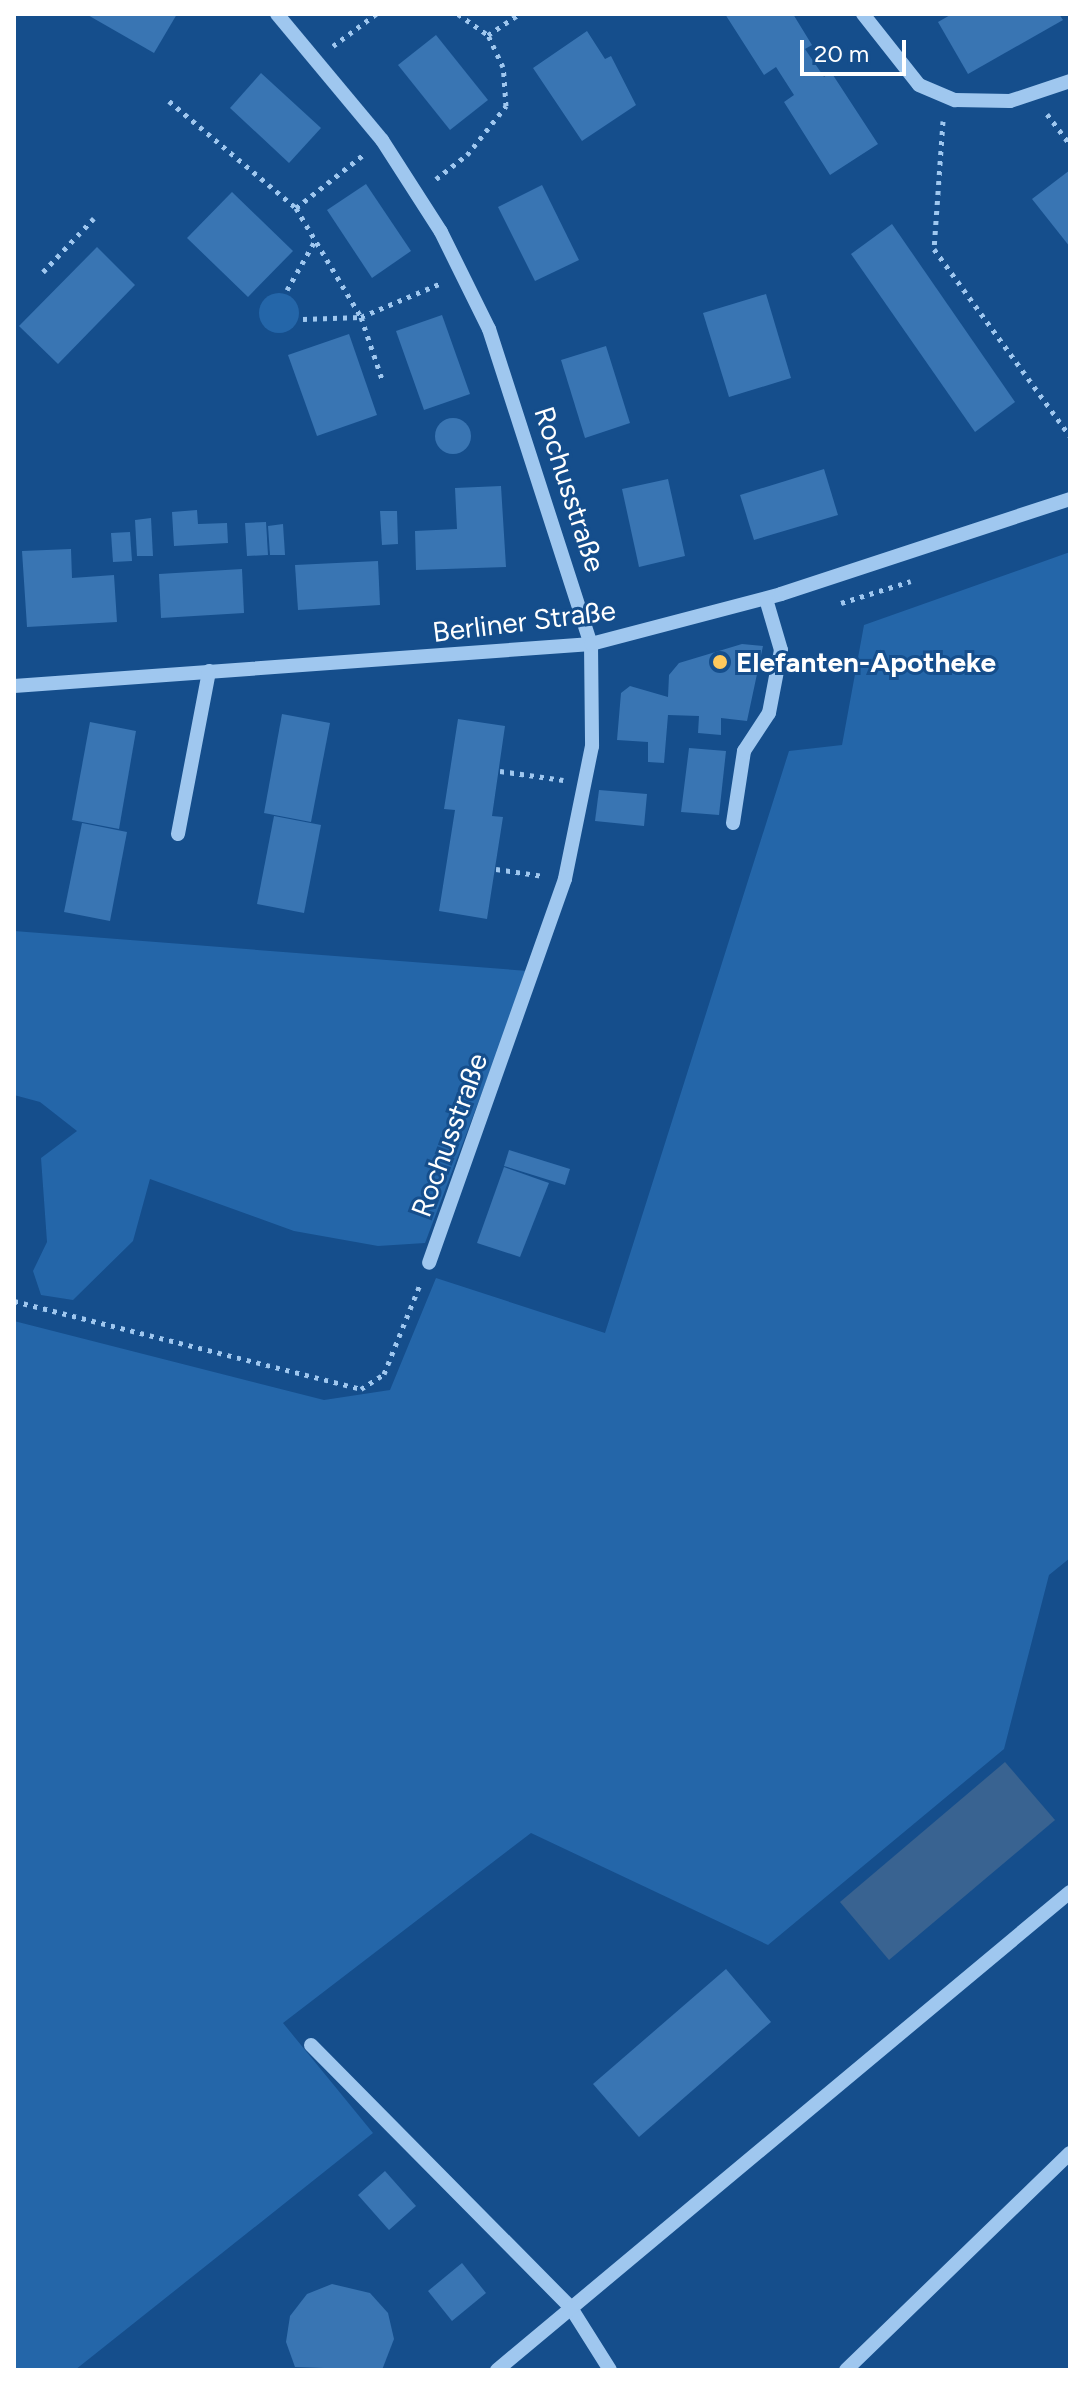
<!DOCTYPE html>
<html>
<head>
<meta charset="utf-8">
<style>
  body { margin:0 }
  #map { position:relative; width:1084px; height:2384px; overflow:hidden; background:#154e8c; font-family:Figtree,sans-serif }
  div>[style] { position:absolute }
  .green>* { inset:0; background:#2466a9 }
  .round { border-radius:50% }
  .water>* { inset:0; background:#396391 }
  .building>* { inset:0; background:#3975b3 }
  .path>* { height:5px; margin-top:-2.5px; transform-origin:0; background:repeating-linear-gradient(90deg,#9fc7ef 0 4px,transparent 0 10px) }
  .minor>* { height:14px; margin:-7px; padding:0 7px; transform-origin:7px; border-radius:7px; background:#9fc7ef }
  .dots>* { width:22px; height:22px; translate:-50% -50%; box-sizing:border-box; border:4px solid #154e8c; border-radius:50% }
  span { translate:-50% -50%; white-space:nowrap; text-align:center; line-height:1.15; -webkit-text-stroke:6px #154e8c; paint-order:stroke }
  .street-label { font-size:28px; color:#fff }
  .poi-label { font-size:28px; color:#fff; font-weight:700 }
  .left { translate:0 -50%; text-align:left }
  .frame { position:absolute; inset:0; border:16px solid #fff; pointer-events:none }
  .scale { position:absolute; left:800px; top:40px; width:106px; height:36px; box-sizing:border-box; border:4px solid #fff; border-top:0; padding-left:10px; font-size:24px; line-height:28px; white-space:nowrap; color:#fff; -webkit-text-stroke:6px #154e8c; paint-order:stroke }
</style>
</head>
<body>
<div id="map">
  <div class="green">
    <i class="round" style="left:259px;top:293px;width:40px;height:40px"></i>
    <i style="clip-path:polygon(1070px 552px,1070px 1558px,1049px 1575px,1004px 1749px,768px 1945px,531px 1833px,283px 2023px,373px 2133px,75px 2370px,14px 2370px,14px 1321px,324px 1400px,390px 1390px,436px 1278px,605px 1333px,789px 751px,842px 745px,864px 625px)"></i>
    <i style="clip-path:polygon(14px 931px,528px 971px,425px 1243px,378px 1246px,294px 1231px,150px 1179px,133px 1241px,73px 1300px,41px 1295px,33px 1271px,47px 1242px,41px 1158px,77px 1131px,40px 1102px,14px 1095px)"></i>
  </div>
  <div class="water">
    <i style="clip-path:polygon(1005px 1762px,1055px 1820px,889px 1960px,840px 1902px)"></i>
  </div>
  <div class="building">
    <i style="clip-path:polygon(86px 14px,177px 14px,154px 53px)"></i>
    <i style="clip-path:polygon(725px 14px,793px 14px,812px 45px,805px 49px,824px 77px,831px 72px,878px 144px,830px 175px,784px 102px,794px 95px,776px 67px,764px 75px)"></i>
    <i style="clip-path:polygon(952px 14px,1059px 14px,1063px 20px,968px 74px,938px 22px)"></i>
    <i style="clip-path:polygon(587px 31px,605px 59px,611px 56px,636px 105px,582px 141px,533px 68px)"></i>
    <i style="clip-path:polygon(436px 35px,488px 100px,450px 130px,398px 65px)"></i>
    <i style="clip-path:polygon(261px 73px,321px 128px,289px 163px,230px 108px)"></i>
    <i style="clip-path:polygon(1070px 170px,1070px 247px,1032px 199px)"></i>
    <i style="clip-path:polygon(366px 184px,411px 251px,372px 278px,327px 210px)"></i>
    <i style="clip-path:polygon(542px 185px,579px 260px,535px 281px,498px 207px)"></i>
    <i style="clip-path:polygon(232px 192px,293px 251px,248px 297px,187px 238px)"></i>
    <i style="clip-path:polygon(892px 224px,1015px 402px,975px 432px,851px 254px)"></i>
    <i style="clip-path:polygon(97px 247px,135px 285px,58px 364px,19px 326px)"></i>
    <i style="clip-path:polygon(766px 294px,791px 378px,729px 397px,703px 313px)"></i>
    <i style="clip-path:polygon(442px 315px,470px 394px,424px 410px,396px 331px)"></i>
    <i style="clip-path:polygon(349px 334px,377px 415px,317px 436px,288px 355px)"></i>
    <i style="clip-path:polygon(606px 346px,630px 423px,585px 438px,561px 360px)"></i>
    <i class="round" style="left:435px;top:418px;width:36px;height:36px"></i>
    <i style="clip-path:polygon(824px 469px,838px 515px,754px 540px,740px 495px)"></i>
    <i style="clip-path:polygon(668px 479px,685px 556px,639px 567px,622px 489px)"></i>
    <i style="clip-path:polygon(501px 486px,506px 567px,416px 570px,415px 531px,457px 529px,455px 488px)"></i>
    <i style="clip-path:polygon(197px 510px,198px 524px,227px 523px,228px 543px,174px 546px,172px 512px)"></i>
    <i style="clip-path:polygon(380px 511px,397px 511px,398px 544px,382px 545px)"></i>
    <i style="clip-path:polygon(151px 518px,153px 556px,137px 556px,135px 520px)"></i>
    <i style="clip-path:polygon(266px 522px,268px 555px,247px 556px,245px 523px)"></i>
    <i style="clip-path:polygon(283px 524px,285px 555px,270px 555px,268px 526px)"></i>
    <i style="clip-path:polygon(130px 532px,132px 561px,113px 562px,111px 533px)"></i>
    <i style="clip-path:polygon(71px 549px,72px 578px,114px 575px,117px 622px,27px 627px,22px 551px)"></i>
    <i style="clip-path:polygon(378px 561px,380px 605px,298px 610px,295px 565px)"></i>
    <i style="clip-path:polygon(242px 569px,244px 613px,161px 618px,159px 574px)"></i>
    <i style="clip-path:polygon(742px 644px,763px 646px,747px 721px,721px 718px,721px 735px,698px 733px,699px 716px,668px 715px,664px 763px,648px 762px,648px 742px,617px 740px,621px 693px,630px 686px,668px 697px,669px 675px,679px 663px)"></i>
    <i style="clip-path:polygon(282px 714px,330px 723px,311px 822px,264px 813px)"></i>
    <i style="clip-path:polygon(458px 719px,505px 726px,492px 816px,503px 817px,487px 919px,439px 911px,455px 810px,444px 809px)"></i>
    <i style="clip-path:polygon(90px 722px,136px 731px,119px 829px,72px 820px)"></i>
    <i style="clip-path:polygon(689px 748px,726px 751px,719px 815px,681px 812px)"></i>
    <i style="clip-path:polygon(599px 790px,647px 794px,644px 826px,595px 821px)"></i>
    <i style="clip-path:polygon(274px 816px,321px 825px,304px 913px,257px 904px)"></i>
    <i style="clip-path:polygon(82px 823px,127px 832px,110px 921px,64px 912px)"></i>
    <i style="clip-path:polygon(509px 1150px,570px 1169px,565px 1185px,504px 1166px)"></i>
    <i style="clip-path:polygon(504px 1167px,549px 1183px,520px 1257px,477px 1243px)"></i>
    <i style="clip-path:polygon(726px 1969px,771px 2022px,639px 2137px,593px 2084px)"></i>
    <i style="clip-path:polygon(385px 2171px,416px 2206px,389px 2230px,358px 2195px)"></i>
    <i style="clip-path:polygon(462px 2263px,486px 2293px,452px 2321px,428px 2291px)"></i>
    <i style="clip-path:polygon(332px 2284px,370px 2293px,388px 2313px,394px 2339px,382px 2370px,295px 2367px,286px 2342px,290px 2316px,307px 2294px)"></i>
  </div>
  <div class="path">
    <i style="left:458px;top:14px;width:37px;rotate:35deg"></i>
    <i style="left:333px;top:46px;width:54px;rotate:-36.7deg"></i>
    <i style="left:169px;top:101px;width:166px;rotate:40.1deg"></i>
    <i style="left:296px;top:208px;width:85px;rotate:-38.3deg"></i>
    <i style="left:1047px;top:114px;width:38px;rotate:53deg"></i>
    <i style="left:943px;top:121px;width:128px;rotate:94deg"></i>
    <i style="left:934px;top:249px;width:231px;rotate:54deg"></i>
    <i style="left:436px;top:179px;width:39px;rotate:-38deg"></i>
    <i style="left:467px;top:155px;width:63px;rotate:-51.5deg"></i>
    <i style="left:506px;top:106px;width:39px;rotate:-94deg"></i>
    <i style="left:503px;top:67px;width:35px;rotate:-115deg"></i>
    <i style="left:488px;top:35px;width:37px;rotate:-34deg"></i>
    <i style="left:296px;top:208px;width:127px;rotate:59.2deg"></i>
    <i style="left:361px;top:317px;width:65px;rotate:71.3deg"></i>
    <i style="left:43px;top:272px;width:74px;rotate:-46.6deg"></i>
    <i style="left:287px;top:290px;width:56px;rotate:-60.3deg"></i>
    <i style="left:303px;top:319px;width:58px;rotate:-2deg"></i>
    <i style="left:361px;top:317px;width:85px;rotate:-22.9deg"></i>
    <i style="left:841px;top:603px;width:73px;rotate:-17.4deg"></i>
    <i style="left:500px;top:771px;width:64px;rotate:8.1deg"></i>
    <i style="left:496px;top:869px;width:48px;rotate:8.5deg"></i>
    <i style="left:14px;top:1301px;width:358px;rotate:14.2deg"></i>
    <i style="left:361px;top:1389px;width:27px;rotate:-33deg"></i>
    <i style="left:384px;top:1374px;width:99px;rotate:-68.1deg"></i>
  </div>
  <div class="minor">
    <i style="left:277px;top:14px;width:164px;rotate:50.2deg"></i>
    <i style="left:382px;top:140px;width:109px;rotate:57.3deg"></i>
    <i style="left:441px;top:232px;width:108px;rotate:63.7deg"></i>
    <i style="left:489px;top:329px;width:331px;rotate:72.1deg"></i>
    <i style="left:591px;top:644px;width:102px;rotate:89.4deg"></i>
    <i style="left:592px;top:746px;width:136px;rotate:101.5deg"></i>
    <i style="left:565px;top:879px;width:407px;rotate:109.5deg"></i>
    <i style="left:863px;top:14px;width:90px;rotate:51.7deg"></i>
    <i style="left:919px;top:85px;width:39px;rotate:23deg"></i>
    <i style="left:955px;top:100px;width:55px;rotate:1deg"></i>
    <i style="left:1010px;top:101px;width:63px;rotate:-18.4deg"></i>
    <i style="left:14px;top:686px;width:579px;rotate:-4.16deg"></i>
    <i style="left:591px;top:644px;width:196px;rotate:-14.7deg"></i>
    <i style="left:781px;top:594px;width:304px;rotate:-18.2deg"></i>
    <i style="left:733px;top:823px;width:73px;rotate:-81.3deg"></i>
    <i style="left:744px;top:751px;width:45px;rotate:-56.7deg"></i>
    <i style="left:769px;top:713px;width:64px;rotate:-79.2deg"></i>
    <i style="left:781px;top:650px;width:53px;rotate:-106.4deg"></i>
    <i style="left:178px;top:834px;width:166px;rotate:-79.2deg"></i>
    <i style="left:311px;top:2045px;width:370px;rotate:45.3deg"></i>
    <i style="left:571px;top:2308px;width:73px;rotate:57.8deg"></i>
    <i style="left:497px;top:2370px;width:746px;rotate:-39.84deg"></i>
    <i style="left:846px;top:2370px;width:312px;rotate:-44.1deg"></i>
  </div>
  <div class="dots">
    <i style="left:720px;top:662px;background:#ffc95d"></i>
  </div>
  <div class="street-label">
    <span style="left:570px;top:489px;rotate:72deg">Rochusstraße</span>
    <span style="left:524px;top:621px;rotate:-7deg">Berliner Straße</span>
    <span style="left:449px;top:1135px;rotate:-70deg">Rochusstraße</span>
  </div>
  <div class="poi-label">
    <span class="left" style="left:736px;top:662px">Elefanten-Apotheke</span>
  </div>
  <div class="frame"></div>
  <div class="scale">20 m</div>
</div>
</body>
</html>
